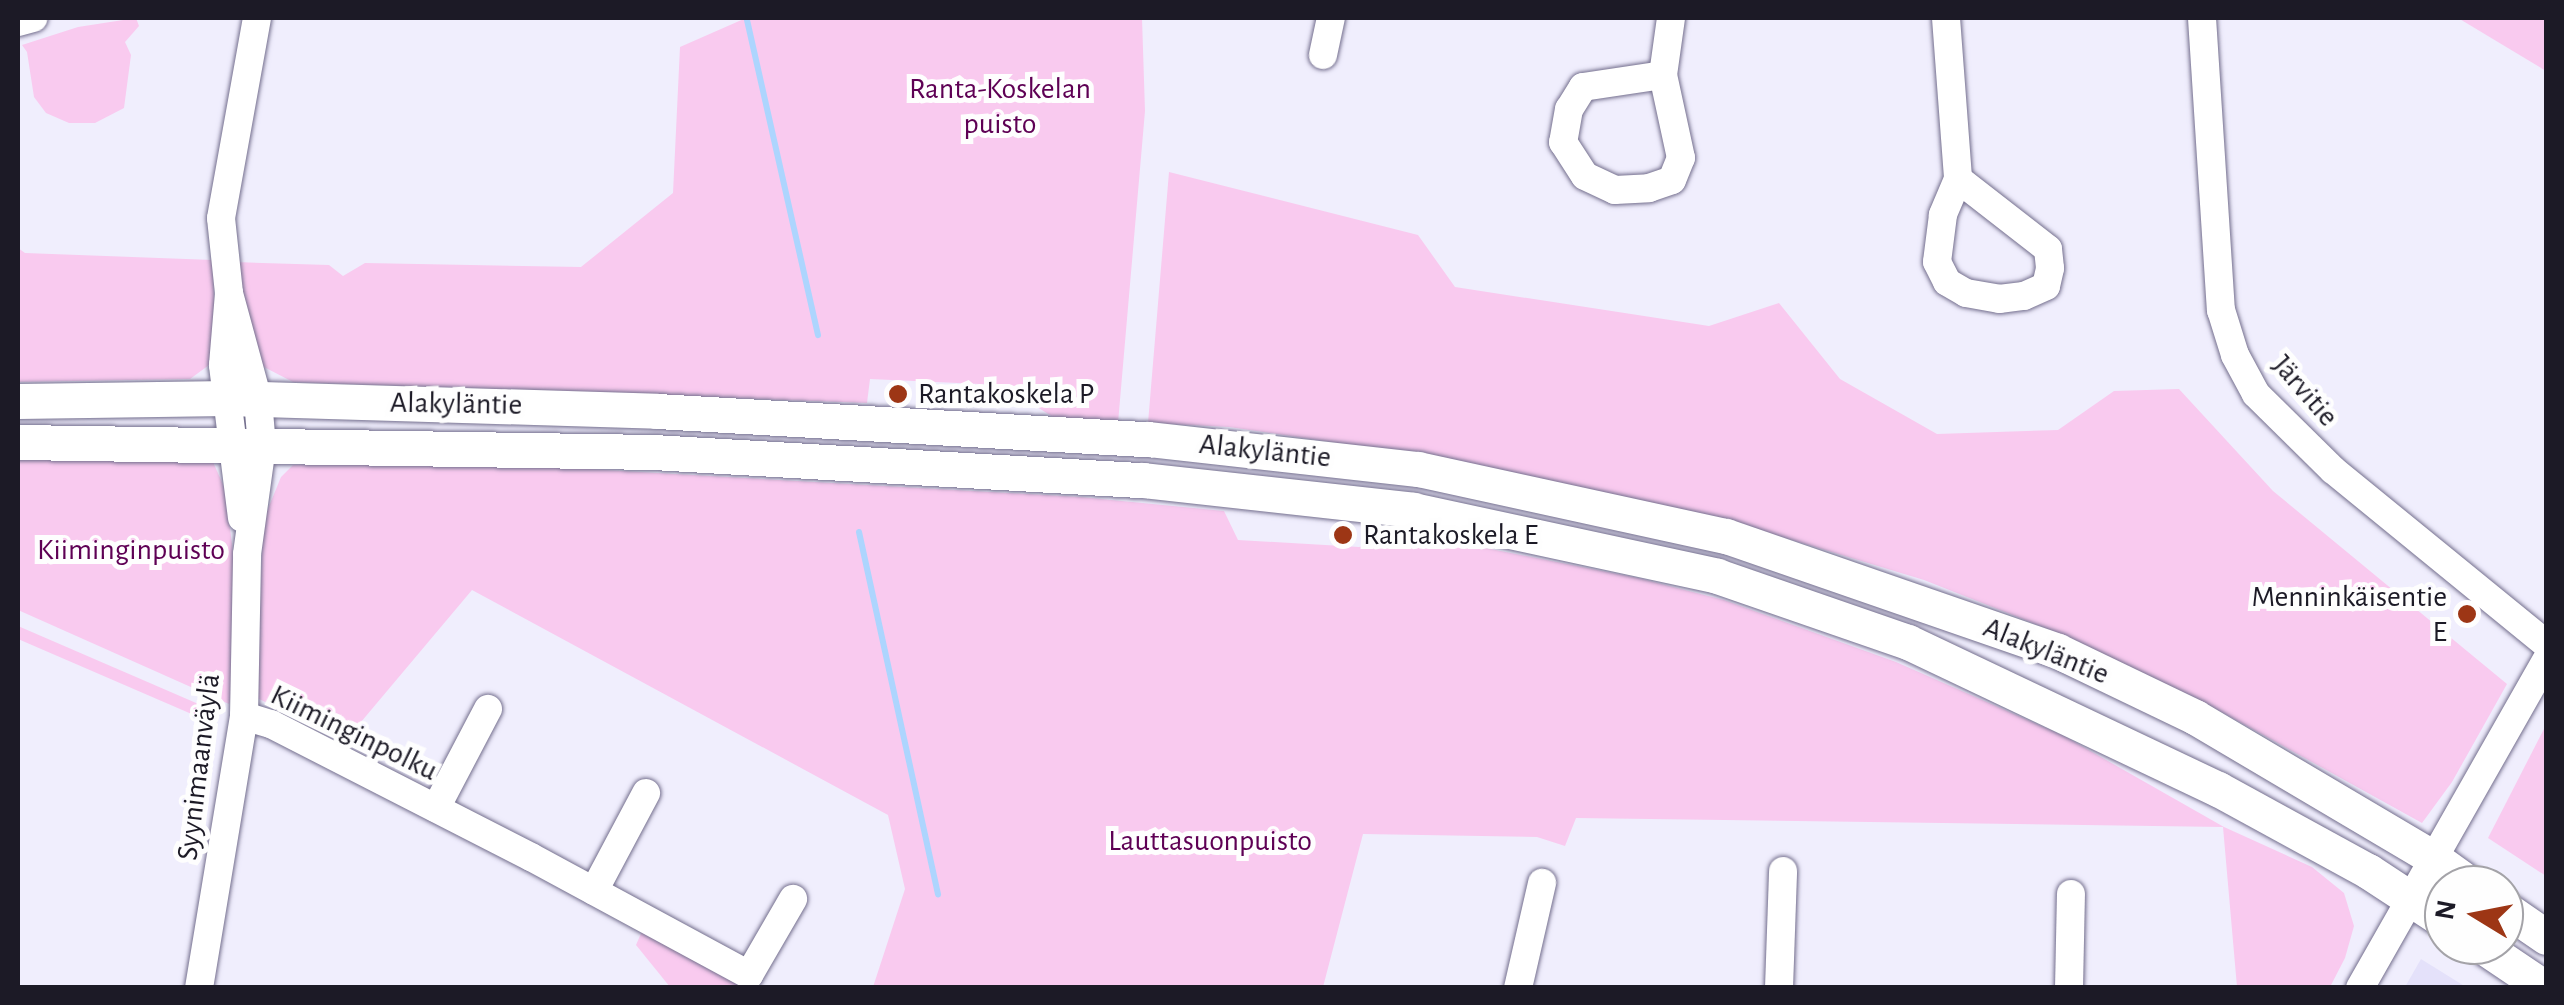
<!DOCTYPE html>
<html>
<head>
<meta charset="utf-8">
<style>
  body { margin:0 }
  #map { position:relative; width:2564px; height:1005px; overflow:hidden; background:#f0eefd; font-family:"Alegreya Sans",sans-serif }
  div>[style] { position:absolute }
  .built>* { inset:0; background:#e4e1fa }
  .green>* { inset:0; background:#f9caef }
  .stream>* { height:6px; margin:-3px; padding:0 3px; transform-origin:3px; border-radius:3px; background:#add5fe }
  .roads { filter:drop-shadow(0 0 2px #736e8d) drop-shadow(0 0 2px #736e8d) }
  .minor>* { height:28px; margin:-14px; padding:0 14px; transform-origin:14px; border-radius:14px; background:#fff }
  .major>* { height:35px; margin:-17.5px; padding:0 17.5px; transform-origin:17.5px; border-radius:17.5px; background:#fff }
  .dots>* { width:28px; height:28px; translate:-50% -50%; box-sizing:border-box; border:5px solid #fefefe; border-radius:50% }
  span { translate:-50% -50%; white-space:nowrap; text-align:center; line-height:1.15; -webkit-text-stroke:10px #fefefe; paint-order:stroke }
  .park-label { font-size:30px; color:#5e0054 }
  .street-label { font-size:30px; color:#1c1a26 }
  .poi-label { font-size:30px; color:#1c1a26 }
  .left { translate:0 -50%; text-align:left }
  .right { translate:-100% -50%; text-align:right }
  .frame { position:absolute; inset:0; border:20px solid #1c1a26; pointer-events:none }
  .north { position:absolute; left:2424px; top:865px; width:100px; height:100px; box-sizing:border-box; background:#fefefe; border:2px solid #a4a3a8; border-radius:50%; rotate:280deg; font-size:28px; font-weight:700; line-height:40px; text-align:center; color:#1c1a26 }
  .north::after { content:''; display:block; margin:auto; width:35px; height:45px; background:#9d3615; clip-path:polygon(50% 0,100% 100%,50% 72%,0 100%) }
</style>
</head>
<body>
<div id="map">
  <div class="built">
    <i style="clip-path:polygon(2421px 959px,2466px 987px,2405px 987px)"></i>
  </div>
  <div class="green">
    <i style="clip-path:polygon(136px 18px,139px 26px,125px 42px,131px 55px,124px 108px,95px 123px,69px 123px,46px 113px,34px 97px,27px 52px,22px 45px,78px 27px)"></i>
    <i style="clip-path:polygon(746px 18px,1142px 18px,1145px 111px,1118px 423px,1053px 417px,1002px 385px,870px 379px,867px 403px,293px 382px,264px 367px,249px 338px,234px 262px,329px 265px,343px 276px,365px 263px,581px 267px,673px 193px,680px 47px)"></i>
    <i style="clip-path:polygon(2458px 18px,2546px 18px,2546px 71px)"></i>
    <i style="clip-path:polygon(1169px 172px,1418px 235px,1455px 287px,1709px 326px,1779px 303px,1840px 379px,1937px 434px,2058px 430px,2114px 391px,2179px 389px,2273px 491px,2507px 684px,2452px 782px,2422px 823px,2207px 704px,2063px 635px,1924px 580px,1729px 521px,1446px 459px,1229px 427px,1148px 423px)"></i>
    <i style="clip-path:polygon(18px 248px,25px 253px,213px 260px,215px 342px,209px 365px,190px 379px,18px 382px)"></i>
    <i style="clip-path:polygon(18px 451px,213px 462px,225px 489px,233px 552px,233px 695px,229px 704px,18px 610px)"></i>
    <i style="clip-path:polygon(410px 459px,1081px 497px,1224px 511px,1238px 540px,1359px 547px,1415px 534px,1638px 578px,1724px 600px,1896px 662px,2064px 736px,2224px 827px,2312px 867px,2344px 893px,2354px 926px,2345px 958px,2330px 987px,2237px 987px,2223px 827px,1576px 818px,1565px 846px,1537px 837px,1363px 834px,1323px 987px,873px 987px,905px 889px,888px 815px,472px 590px,345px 741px,257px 698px,263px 521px,281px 477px,293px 465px)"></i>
    <i style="clip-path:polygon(18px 626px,210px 709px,217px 725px,18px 639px)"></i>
    <i style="clip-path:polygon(2546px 725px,2546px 876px,2488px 838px)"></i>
    <i style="clip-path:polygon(643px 929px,741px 987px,670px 987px,636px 945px)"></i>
  </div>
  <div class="stream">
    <i style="left:747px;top:20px;width:323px;rotate:77.3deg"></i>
    <i style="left:859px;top:532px;width:371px;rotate:77.7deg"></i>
  </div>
  <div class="roads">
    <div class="minor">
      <i style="left:1946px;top:18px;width:161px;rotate:85.7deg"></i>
      <i style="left:1958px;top:179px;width:39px;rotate:113deg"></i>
      <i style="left:1943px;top:215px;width:47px;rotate:97.3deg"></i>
      <i style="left:1937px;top:262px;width:22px;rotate:63deg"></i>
      <i style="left:1947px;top:282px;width:22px;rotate:30deg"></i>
      <i style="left:1966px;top:293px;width:34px;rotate:10deg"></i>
      <i style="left:1999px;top:299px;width:25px;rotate:-7deg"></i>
      <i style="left:2024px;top:296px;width:24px;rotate:-24deg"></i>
      <i style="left:2046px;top:286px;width:18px;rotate:-77deg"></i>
      <i style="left:2050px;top:268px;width:19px;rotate:-96deg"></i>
      <i style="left:2048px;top:249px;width:114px;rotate:-142.1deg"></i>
      <i style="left:2202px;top:18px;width:293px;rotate:86.3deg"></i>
      <i style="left:2221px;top:310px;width:47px;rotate:72.7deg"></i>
      <i style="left:2235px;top:355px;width:44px;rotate:61.7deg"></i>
      <i style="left:2256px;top:394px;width:108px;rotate:44.6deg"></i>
      <i style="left:2333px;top:470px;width:275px;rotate:39.2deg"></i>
      <i style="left:18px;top:22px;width:16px;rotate:-15deg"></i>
      <i style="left:1323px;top:55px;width:38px;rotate:-78deg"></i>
      <i style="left:1663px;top:75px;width:81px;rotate:171.5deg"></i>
      <i style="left:1583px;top:87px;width:26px;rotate:122deg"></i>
      <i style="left:1569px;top:109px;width:34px;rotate:100deg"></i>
      <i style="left:1563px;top:142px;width:40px;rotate:57.1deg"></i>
      <i style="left:1585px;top:176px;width:33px;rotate:25deg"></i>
      <i style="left:1615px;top:190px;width:34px;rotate:-3deg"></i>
      <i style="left:1649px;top:188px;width:24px;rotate:-19deg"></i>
      <i style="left:1672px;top:180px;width:24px;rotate:-68deg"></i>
      <i style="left:1681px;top:158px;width:85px;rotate:-102.2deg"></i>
      <i style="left:1663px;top:75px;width:58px;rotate:-82deg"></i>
      <i style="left:242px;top:518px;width:154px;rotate:-97.1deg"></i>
      <i style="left:223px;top:365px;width:72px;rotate:-85.2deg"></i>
      <i style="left:229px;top:293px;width:75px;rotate:-96.1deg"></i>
      <i style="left:221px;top:218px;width:203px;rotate:-79.8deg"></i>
      <i style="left:244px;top:716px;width:28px;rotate:17deg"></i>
      <i style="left:271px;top:724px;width:292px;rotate:27.1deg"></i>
      <i style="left:531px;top:857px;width:248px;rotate:28.4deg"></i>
      <i style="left:749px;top:975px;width:88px;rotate:-59.9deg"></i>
      <i style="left:436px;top:808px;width:112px;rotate:-62.3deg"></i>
      <i style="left:594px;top:891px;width:111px;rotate:-62deg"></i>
      <i style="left:199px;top:988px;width:276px;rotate:-80.6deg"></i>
      <i style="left:244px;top:716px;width:162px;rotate:-88.9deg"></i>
      <i style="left:247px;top:554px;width:109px;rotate:-82.1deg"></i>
      <i style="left:262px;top:446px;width:46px;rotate:-95deg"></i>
      <i style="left:258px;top:400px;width:111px;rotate:-105.2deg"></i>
      <i style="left:1518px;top:988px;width:108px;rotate:-77.1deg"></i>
      <i style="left:1779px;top:988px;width:117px;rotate:-88deg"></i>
      <i style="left:2069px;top:988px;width:94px;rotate:-88.8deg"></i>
      <i style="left:2360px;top:988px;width:377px;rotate:-60.4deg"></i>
    </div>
    <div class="major">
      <i style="left:18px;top:401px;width:210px;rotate:-0.8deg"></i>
      <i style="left:228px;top:398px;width:429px;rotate:1.7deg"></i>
      <i style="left:657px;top:411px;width:493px;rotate:3.3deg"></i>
      <i style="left:1149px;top:439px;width:271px;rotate:6.4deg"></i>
      <i style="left:1418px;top:469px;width:315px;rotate:12.3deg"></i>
      <i style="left:1726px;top:536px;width:351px;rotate:19.1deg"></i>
      <i style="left:2058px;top:651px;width:152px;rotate:25.7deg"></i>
      <i style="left:2195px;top:717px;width:275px;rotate:30.6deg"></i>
      <i style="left:2432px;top:857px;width:48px;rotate:35.7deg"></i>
      <i style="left:18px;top:442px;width:635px;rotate:0.9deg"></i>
      <i style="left:653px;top:452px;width:491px;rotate:3.3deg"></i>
      <i style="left:1143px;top:480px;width:272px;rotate:6.3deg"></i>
      <i style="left:1413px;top:510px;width:311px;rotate:12.2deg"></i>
      <i style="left:1717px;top:576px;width:202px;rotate:19.1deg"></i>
      <i style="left:1908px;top:642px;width:343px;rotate:25.4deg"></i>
      <i style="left:2218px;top:789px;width:171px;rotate:28.7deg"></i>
      <i style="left:2368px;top:871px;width:91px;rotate:33.3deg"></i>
      <i style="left:2504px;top:908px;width:51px;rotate:34.6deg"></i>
      <i style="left:2481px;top:945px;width:77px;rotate:33.9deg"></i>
    </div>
  </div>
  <div class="dots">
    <i style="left:898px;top:394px;background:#9d3615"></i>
    <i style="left:1343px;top:535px;background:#9d3615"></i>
    <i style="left:2467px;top:614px;background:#9d3615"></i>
  </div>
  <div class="park-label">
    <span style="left:1000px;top:106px">Ranta-Koskelan<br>puisto</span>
    <span style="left:131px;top:550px">Kiiminginpuisto</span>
    <span style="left:1210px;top:841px">Lauttasuonpuisto</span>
  </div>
  <div class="street-label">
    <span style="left:2305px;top:391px;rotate:49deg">Järvitie</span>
    <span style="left:456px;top:404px;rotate:1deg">Alakyläntie</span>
    <span style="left:1265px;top:451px;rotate:6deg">Alakyläntie</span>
    <span style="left:2046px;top:651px;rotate:22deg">Alakyläntie</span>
    <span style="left:354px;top:733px;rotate:26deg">Kiiminginpolku</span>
    <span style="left:199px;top:767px;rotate:-83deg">Syynimaanväylä</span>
  </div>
  <div class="poi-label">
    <span class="left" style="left:918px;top:394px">Rantakoskela P</span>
    <span class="left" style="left:1363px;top:535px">Rantakoskela E</span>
    <span class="right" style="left:2447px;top:614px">Menninkäisentie<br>E</span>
  </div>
  <div class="frame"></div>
  <div class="north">N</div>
</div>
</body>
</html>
